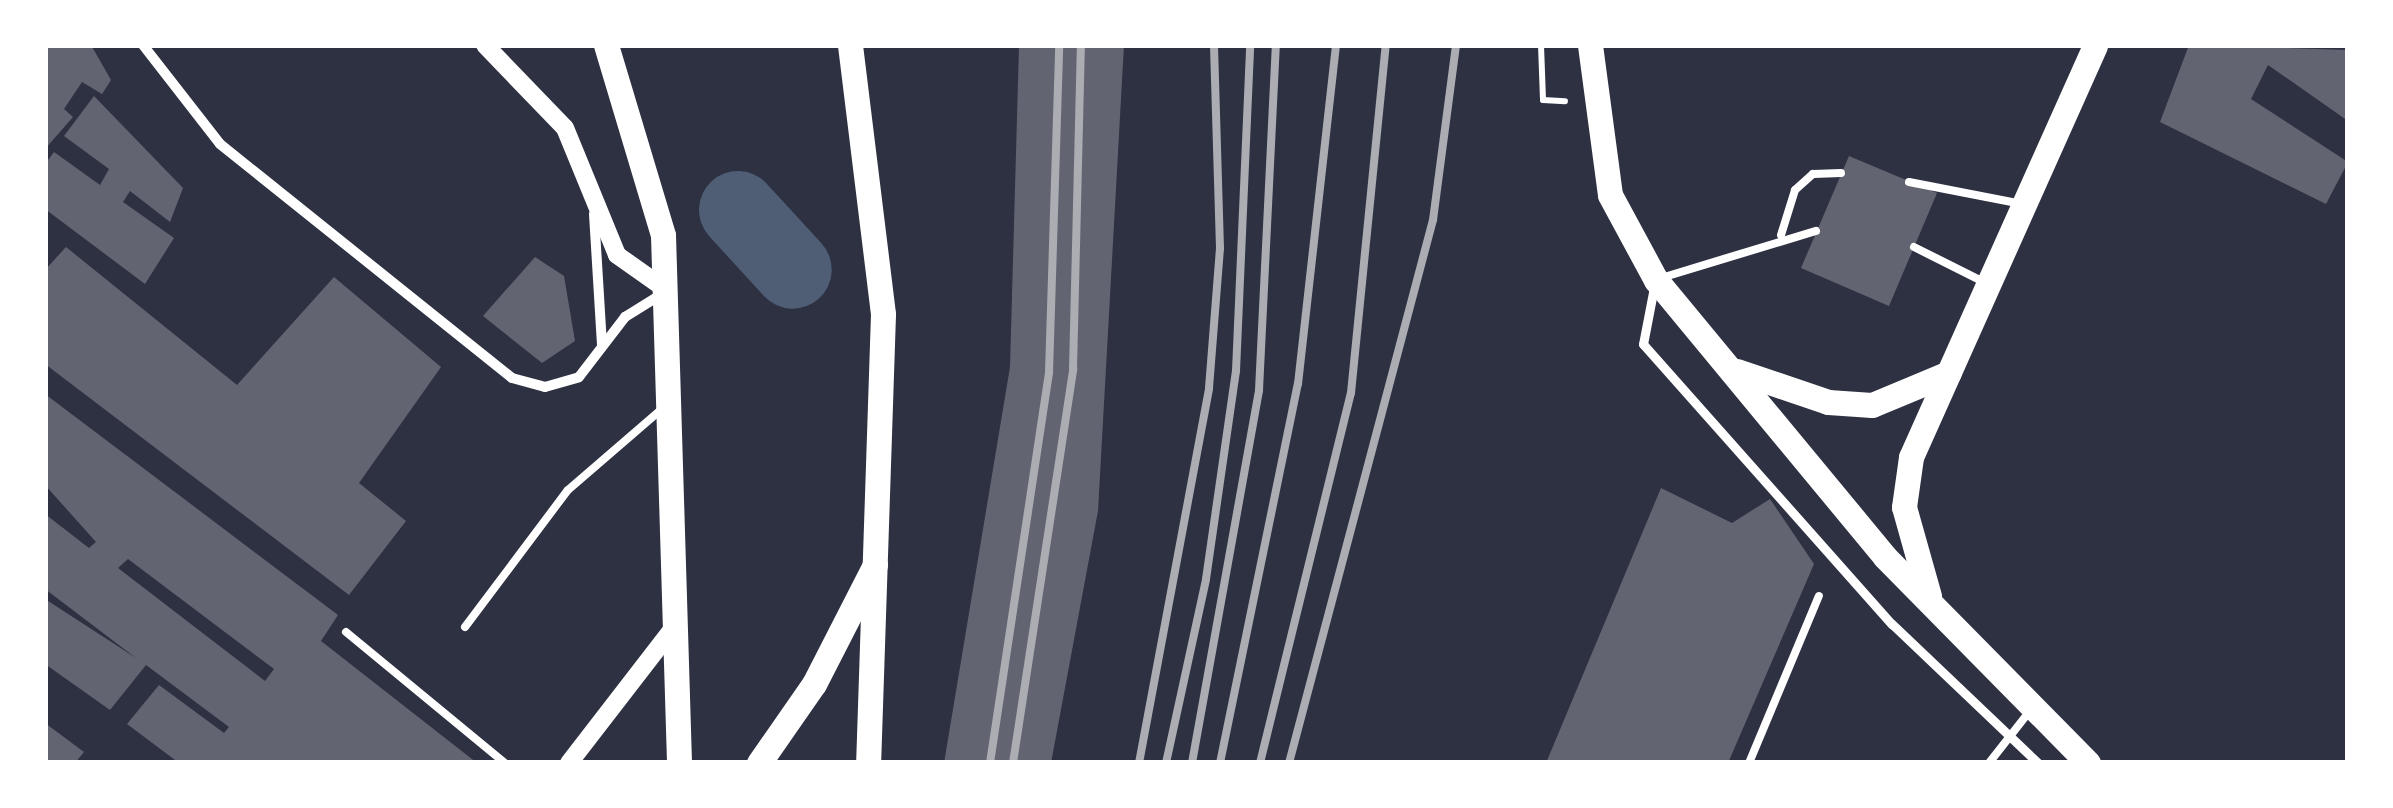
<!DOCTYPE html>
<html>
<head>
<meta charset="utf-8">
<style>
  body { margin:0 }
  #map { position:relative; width:2393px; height:808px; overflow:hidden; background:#2d3142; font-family:"Varela Round",sans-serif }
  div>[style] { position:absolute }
  .river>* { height:78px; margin:-39px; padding:0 39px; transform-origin:39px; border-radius:39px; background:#4f5d75 }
  .building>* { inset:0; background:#626471 }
  .path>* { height:6px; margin:-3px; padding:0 3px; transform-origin:3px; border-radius:3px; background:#fff }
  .service>* { height:8px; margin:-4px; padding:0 4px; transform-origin:4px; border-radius:4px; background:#fff }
  .pedestrian>* { height:9px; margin:-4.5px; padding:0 4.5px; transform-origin:4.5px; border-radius:4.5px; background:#fff }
  .minor>* { height:10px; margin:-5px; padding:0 5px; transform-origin:5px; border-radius:5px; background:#fff }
  .tertiary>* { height:18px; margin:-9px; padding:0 9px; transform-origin:9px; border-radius:9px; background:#fff }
  .primary>* { height:25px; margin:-12.5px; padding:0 12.5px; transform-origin:12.5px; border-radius:12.5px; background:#fff }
  .rail>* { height:8px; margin:-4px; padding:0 4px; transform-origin:4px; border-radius:4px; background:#abadb3 }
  span { translate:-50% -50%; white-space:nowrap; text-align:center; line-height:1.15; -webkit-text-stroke:8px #fff; paint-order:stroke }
  .frame { position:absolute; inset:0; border:48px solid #fff; pointer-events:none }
</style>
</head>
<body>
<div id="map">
  <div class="river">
    <i style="left:738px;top:210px;width:81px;rotate:47.5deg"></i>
  </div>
  <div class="building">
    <i style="clip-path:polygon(45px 45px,91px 45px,111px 80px,102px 94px,82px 82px,64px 109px,73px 117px,45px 149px)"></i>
    <i style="clip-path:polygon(1019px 45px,1124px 45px,1098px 511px,1051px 763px,944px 763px,1010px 367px)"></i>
    <i style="clip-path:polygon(2189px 45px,2348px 50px,2348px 121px,2268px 65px,2251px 99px,2348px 162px,2326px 204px,2160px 122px)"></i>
    <i style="clip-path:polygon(94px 96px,183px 188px,170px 222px,130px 191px,123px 202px,174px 238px,145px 284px,45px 209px,45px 164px,54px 152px,100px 185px,109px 169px,64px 136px)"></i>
    <i style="clip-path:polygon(1849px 156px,1937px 193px,1889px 306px,1801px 268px)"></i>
    <i style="clip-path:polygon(66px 247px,237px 385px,334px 277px,441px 367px,359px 483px,406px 521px,349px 595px,45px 364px,45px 270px)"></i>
    <i style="clip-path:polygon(535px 257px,564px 276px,575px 341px,542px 363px,483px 316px)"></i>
    <i style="clip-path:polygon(evenodd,45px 394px,338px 615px,321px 641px,477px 763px,179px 763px,127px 724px,159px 685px,224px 733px,229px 727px,146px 665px,110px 710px,45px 664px,45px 599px,136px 658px,45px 589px,45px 514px,89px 548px,96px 542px,45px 485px,45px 394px,128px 559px,274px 669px,265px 681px,118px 568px,128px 559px)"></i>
    <i style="clip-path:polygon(1661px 488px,1732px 523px,1770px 499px,1814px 564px,1728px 763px,1546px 763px)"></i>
    <i style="clip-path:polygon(45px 723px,84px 752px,75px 763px,45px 763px)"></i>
  </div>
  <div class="path">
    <i style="left:1541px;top:45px;width:55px;rotate:87.9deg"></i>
    <i style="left:1543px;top:100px;width:22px;rotate:3deg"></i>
  </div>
  <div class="service">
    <i style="left:1909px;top:182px;width:110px;rotate:11deg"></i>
    <i style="left:1781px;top:235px;width:47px;rotate:-72.7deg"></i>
    <i style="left:1795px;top:190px;width:24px;rotate:-42deg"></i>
    <i style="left:1813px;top:174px;width:28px;rotate:-2deg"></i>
    <i style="left:1914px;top:247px;width:80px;rotate:26.6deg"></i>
    <i style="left:1661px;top:278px;width:162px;rotate:-16.9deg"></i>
    <i style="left:465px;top:627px;width:171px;rotate:-53.1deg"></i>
    <i style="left:568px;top:490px;width:124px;rotate:-40.8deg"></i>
    <i style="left:346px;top:632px;width:206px;rotate:39.5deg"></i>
    <i style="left:1749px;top:763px;width:181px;rotate:-67.3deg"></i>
    <i style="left:1989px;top:763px;width:65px;rotate:-51.9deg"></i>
  </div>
  <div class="pedestrian">
    <i style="left:1654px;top:287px;width:58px;rotate:100.9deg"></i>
    <i style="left:1643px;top:344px;width:375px;rotate:48.4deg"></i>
    <i style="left:1892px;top:624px;width:202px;rotate:43.6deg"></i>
  </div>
  <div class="minor">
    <i style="left:143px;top:45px;width:125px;rotate:52.1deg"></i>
    <i style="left:220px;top:144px;width:374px;rotate:38.7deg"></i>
    <i style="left:512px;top:378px;width:34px;rotate:15deg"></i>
    <i style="left:545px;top:387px;width:35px;rotate:-16deg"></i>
    <i style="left:579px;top:377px;width:76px;rotate:-52.5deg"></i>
    <i style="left:625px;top:317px;width:44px;rotate:-31.9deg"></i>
    <i style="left:594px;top:214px;width:132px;rotate:86.5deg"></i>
  </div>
  <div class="tertiary">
    <i style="left:485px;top:45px;width:115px;rotate:46.1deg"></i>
    <i style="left:565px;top:128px;width:137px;rotate:67.7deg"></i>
    <i style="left:617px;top:255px;width:62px;rotate:35.2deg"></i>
    <i style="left:569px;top:763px;width:173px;rotate:-52.3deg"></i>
  </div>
  <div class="primary">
    <i style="left:606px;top:45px;width:198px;rotate:73.3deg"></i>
    <i style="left:663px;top:235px;width:528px;rotate:88.26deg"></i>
    <i style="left:850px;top:45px;width:271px;rotate:83deg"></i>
    <i style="left:883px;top:314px;width:449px;rotate:91.9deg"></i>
    <i style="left:1590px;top:45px;width:151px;rotate:82.4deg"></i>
    <i style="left:1610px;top:195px;width:97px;rotate:61.6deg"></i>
    <i style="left:1656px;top:280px;width:359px;rotate:50.4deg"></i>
    <i style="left:1885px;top:557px;width:289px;rotate:45.4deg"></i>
    <i style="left:1737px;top:371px;width:96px;rotate:18.8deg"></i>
    <i style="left:1828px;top:402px;width:44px;rotate:3.9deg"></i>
    <i style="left:1872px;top:405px;width:83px;rotate:-22.6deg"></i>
    <i style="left:1929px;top:596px;width:92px;rotate:-105.7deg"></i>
    <i style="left:1904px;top:507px;width:50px;rotate:-82deg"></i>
    <i style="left:1911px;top:457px;width:451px;rotate:-65.9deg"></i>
    <i style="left:759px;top:763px;width:96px;rotate:-55.2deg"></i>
    <i style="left:814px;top:684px;width:134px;rotate:-62.9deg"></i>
  </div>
  <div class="rail">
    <i style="left:990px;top:763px;width:395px;rotate:-81.4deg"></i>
    <i style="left:1049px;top:372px;width:327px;rotate:-88.2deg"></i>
    <i style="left:1013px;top:763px;width:399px;rotate:-81.3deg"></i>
    <i style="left:1073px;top:369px;width:324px;rotate:-88.6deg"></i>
    <i style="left:1139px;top:763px;width:381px;rotate:-79.4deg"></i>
    <i style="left:1209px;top:388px;width:140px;rotate:-85.5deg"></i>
    <i style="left:1220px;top:248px;width:203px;rotate:-91.7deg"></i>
    <i style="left:1166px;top:763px;width:188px;rotate:-77.7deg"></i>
    <i style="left:1206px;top:579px;width:210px;rotate:-81.8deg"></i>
    <i style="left:1236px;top:371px;width:326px;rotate:-87.5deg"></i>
    <i style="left:1192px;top:763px;width:379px;rotate:-79.8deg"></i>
    <i style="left:1259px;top:390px;width:345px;rotate:-87.2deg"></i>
    <i style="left:1220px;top:763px;width:387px;rotate:-78.4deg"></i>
    <i style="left:1298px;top:384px;width:341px;rotate:-83.6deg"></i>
    <i style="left:1260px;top:763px;width:381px;rotate:-76.2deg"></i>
    <i style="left:1351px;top:393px;width:350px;rotate:-84.3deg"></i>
    <i style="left:1289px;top:763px;width:562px;rotate:-75.15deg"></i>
    <i style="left:1433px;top:220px;width:177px;rotate:-82.5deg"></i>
  </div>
  <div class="frame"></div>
</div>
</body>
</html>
